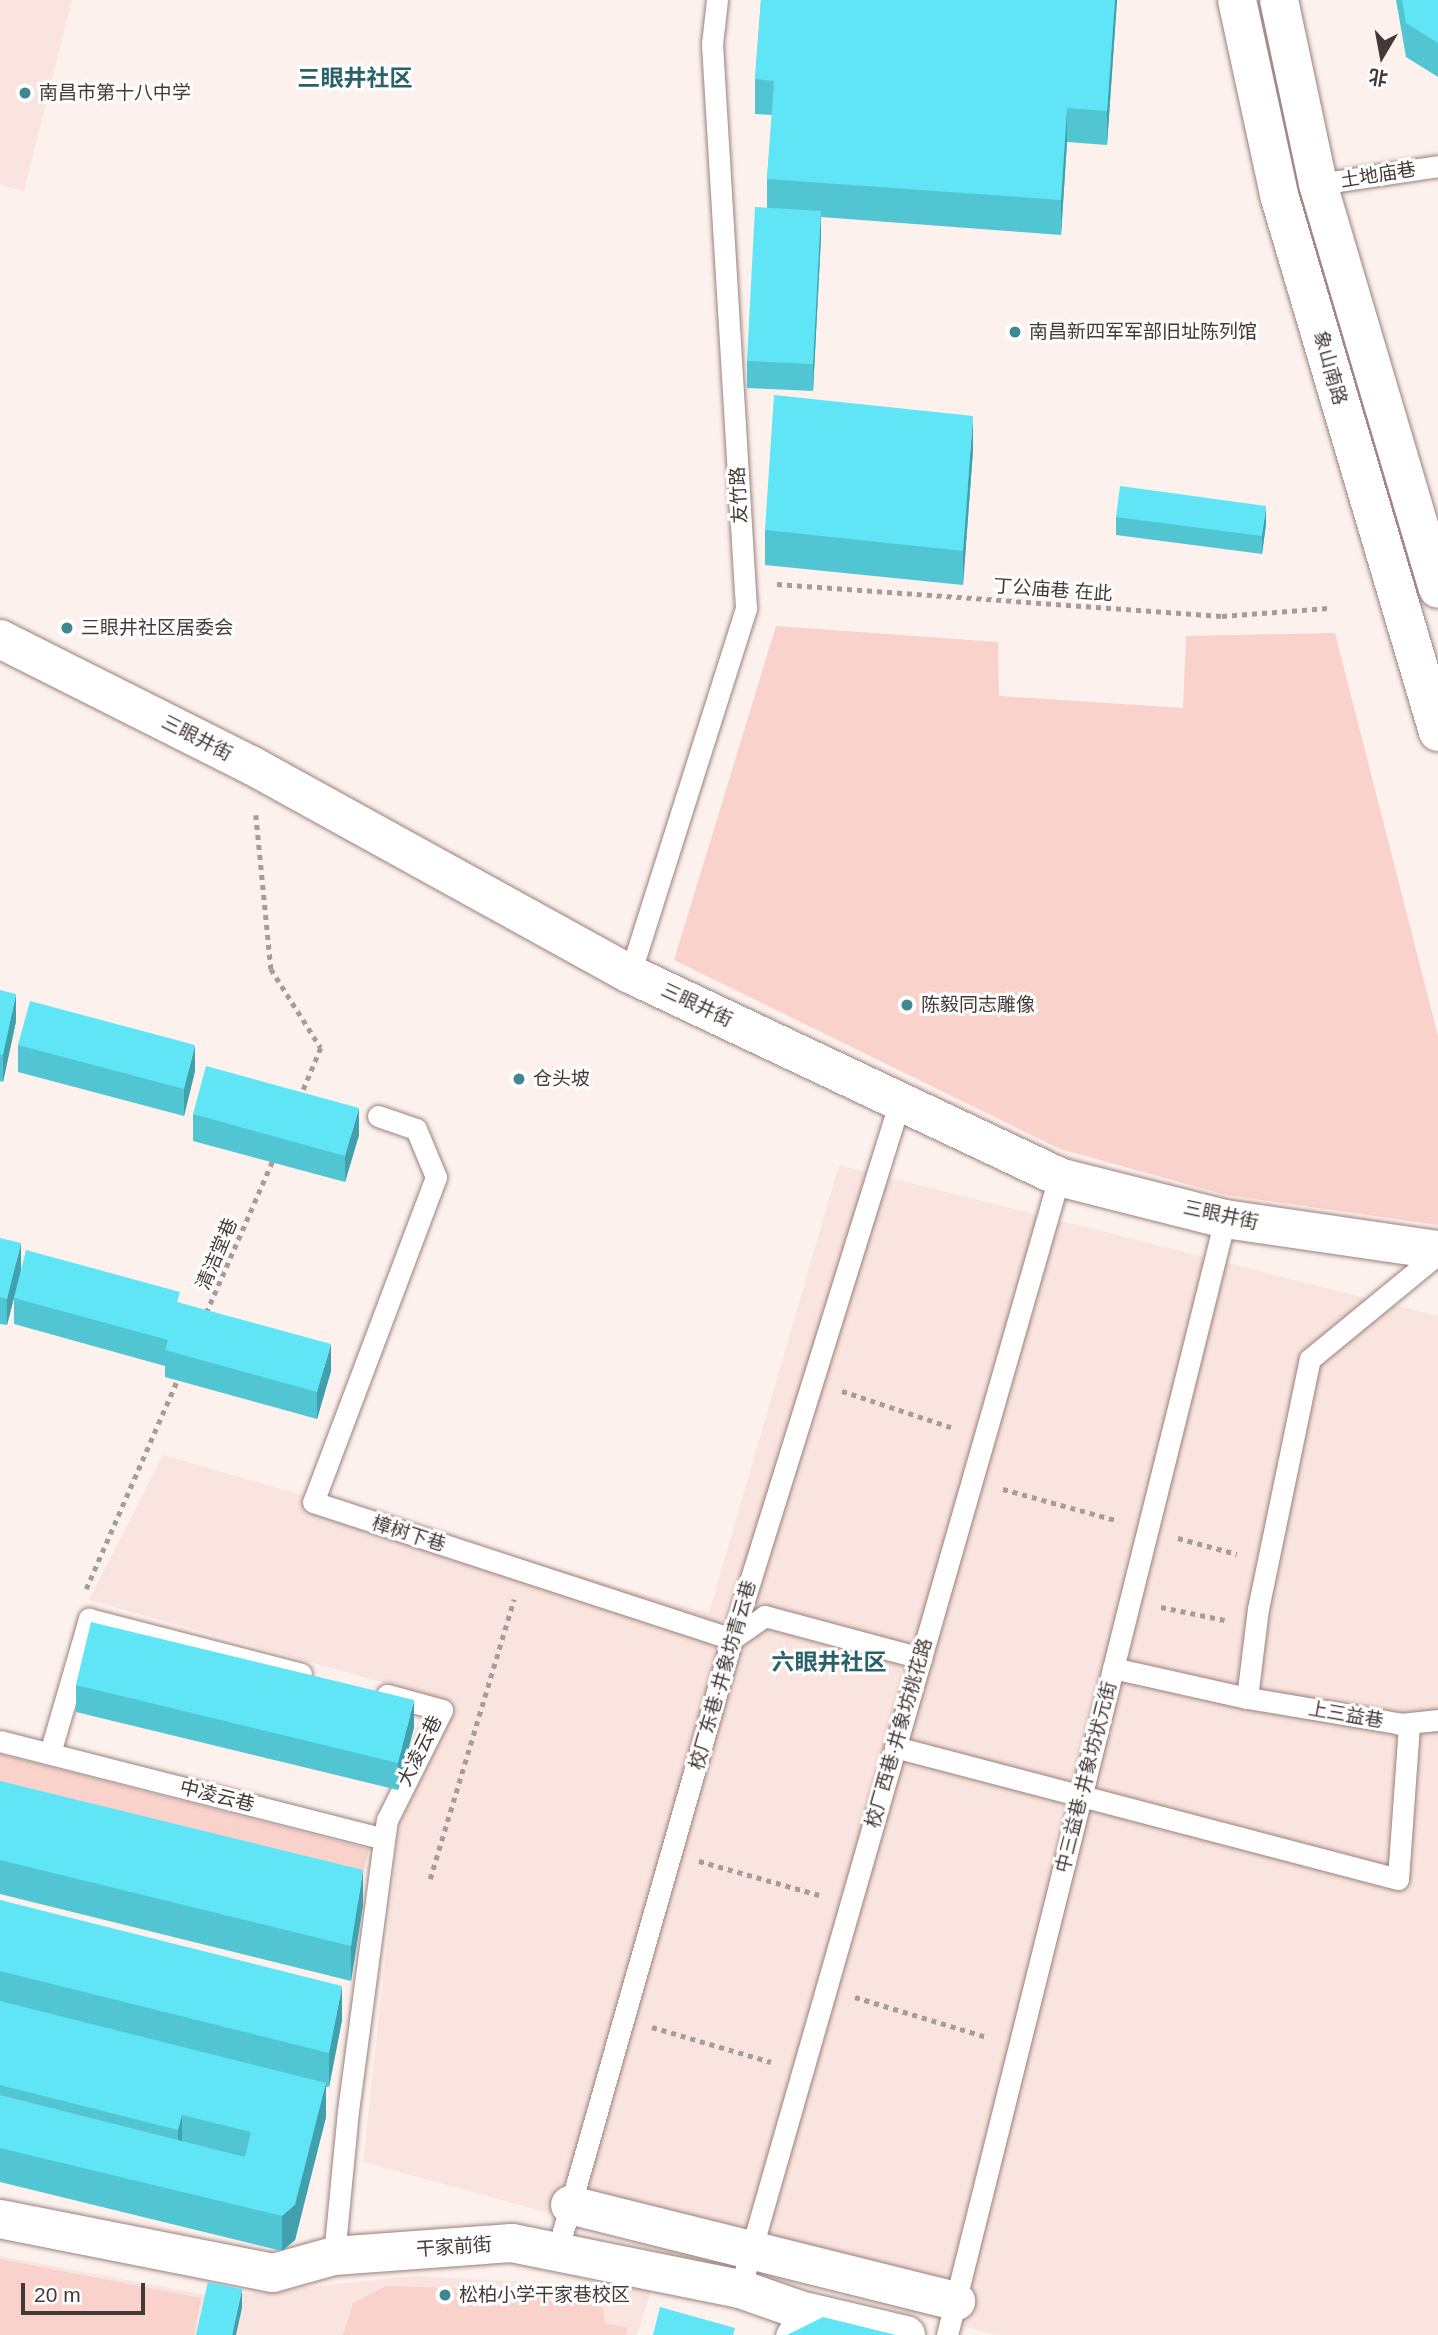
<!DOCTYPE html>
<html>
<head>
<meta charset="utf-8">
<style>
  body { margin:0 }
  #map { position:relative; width:1438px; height:2335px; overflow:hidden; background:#fdf1ee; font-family:Arial,"Noto Sans SC",sans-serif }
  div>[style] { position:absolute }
  .built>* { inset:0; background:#fae4df }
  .green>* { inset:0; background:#f8d2cb }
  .path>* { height:4.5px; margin-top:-2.25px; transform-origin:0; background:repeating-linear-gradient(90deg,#a89c9a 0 5px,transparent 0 10px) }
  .roads { filter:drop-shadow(0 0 2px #9b817b) drop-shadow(0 0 2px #9b817b) }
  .service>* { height:21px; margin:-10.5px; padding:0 10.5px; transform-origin:10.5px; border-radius:10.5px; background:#fff }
  .minor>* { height:38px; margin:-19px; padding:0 19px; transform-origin:19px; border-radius:19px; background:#fff }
  .tertiary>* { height:38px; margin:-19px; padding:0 19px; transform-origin:19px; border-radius:19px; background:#fff }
  .primary>* { height:38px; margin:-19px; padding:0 19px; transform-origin:19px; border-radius:19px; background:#fff }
  .wall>* { inset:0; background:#52c5d3 }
  .shaded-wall>* { inset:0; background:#42a0ac }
  .building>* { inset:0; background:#5fe5f5 }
  .dots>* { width:19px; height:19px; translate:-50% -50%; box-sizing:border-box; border:4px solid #fff; border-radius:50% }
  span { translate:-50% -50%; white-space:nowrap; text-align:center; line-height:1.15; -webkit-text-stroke:6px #fff; paint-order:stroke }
  .poi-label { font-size:19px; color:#453937 }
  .left { translate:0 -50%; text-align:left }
  .street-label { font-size:19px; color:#453937 }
  .quarter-label { font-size:23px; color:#286168; font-weight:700 }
  .north { position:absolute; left:1347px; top:21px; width:70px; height:70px; -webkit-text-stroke:5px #fff; paint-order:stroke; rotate:190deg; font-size:19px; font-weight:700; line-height:28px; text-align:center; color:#453937 }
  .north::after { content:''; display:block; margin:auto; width:24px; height:32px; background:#453937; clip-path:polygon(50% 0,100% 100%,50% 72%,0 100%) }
  .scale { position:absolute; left:21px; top:2283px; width:124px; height:32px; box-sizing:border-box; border:4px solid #453937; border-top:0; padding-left:9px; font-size:21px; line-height:24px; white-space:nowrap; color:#453937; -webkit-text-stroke:5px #fff; paint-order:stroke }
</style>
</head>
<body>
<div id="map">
  <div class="built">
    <i style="clip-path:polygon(0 0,72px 0,24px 191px,0 185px)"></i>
    <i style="clip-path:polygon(839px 1165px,1438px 1316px,1438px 2335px,996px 2335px,363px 2162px,400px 1823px,453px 1702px,89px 1600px,163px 1455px,709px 1613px)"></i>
    <i style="clip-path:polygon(0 2256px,218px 2297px,411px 2276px,652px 2288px,637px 2335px,0 2335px)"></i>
  </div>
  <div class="green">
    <i style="clip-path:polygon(776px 626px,998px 642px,999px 696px,1183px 708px,1186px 636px,1335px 633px,1438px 1036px,1438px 1225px,1226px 1195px,1060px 1149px,674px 960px)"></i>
    <i style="clip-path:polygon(0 1754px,369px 1849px,362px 1878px,0 1784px)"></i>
    <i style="clip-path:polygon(0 2259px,201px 2298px,194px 2335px,0 2335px)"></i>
    <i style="clip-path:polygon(386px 2286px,553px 2291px,603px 2307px,605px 2323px,628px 2328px,626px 2335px,343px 2335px,353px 2303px)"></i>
  </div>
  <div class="path">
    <i style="left:777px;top:584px;width:446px;rotate:4.1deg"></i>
    <i style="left:1222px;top:616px;width:106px;rotate:-4.3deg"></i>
    <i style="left:256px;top:815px;width:155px;rotate:84.4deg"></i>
    <i style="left:271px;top:969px;width:93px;rotate:57.7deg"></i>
    <i style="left:321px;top:1048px;width:54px;rotate:112.8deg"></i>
    <i style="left:206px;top:1313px;width:170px;rotate:-66.4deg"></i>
    <i style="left:842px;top:1391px;width:117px;rotate:18.4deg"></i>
    <i style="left:1003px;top:1489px;width:120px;rotate:15.4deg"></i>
    <i style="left:1178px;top:1538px;width:61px;rotate:15.2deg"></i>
    <i style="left:86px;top:1589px;width:232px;rotate:-66.4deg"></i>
    <i style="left:1161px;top:1607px;width:65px;rotate:11.5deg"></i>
    <i style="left:699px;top:1861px;width:125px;rotate:15.8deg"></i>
    <i style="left:430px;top:1879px;width:292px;rotate:-73.3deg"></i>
    <i style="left:855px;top:1997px;width:138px;rotate:16.9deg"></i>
    <i style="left:652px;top:2027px;width:124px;rotate:16.4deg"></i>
  </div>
  <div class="roads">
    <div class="service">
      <i style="left:1318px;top:184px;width:121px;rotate:-8.5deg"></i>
      <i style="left:630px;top:974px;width:384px;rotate:-72.4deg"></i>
      <i style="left:746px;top:608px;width:565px;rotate:-93.45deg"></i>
      <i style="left:712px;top:44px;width:44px;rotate:-83.5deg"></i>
      <i style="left:378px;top:1116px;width:40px;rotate:18.9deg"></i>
      <i style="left:416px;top:1129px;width:52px;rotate:67.4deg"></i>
      <i style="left:436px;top:1177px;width:347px;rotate:110.7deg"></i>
      <i style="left:313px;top:1502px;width:441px;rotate:18.1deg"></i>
      <i style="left:732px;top:1639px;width:40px;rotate:-34.9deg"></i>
      <i style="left:765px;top:1616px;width:162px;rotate:15.1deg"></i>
      <i style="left:1113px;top:1668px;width:137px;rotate:12.6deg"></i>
      <i style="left:1399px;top:1724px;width:39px;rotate:-6deg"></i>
      <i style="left:0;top:1741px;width:396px;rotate:14.3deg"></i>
      <i style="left:895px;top:1747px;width:520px;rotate:14.7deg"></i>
      <i style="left:1398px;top:1879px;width:154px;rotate:-85.9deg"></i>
      <i style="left:1409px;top:1725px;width:164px;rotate:-170.5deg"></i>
      <i style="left:1247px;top:1698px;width:90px;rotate:-83deg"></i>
      <i style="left:1258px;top:1609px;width:255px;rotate:-78.3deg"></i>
      <i style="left:1310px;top:1359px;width:166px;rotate:-39.4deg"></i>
      <i style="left:50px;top:1753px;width:140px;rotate:-73.8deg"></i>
      <i style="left:89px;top:1619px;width:219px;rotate:14.5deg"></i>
      <i style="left:557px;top:2252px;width:637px;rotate:-74.07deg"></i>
      <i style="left:732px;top:1639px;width:564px;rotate:-72.66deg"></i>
      <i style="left:334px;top:2256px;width:146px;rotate:-84.5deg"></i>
      <i style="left:348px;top:2111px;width:294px;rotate:-82.4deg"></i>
      <i style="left:387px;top:1820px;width:123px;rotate:-63.4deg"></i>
      <i style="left:442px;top:1710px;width:57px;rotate:-164.7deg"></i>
      <i style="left:740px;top:2289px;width:1157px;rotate:-73.99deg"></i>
      <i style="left:786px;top:2335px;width:29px;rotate:-61deg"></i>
      <i style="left:947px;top:2335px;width:1150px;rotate:-76.01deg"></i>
    </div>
    <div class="minor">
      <i style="left:0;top:639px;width:281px;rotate:26.7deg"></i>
      <i style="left:251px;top:765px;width:433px;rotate:28.9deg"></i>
      <i style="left:630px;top:974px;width:475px;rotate:25.3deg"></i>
      <i style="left:1059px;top:1177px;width:171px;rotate:14.2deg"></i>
      <i style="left:1225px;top:1219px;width:215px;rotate:8.3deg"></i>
    </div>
    <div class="tertiary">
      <i style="left:570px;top:2205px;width:398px;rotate:14deg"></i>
      <i style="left:0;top:2219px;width:278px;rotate:11.2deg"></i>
      <i style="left:273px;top:2273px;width:63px;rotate:-15.6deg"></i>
      <i style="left:334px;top:2256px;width:178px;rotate:-4.2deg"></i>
      <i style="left:512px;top:2243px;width:233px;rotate:11.4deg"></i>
      <i style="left:740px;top:2289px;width:64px;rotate:19.3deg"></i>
      <i style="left:800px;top:2310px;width:109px;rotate:13.3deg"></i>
    </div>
    <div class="primary">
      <i style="left:1237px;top:0;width:199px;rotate:77.8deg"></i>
      <i style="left:1279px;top:195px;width:560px;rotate:73.51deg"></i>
      <i style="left:1279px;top:0;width:188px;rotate:78deg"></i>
      <i style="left:1318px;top:184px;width:422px;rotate:73.5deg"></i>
    </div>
  </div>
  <div class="wall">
    <i style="clip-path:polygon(761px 0,1117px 0,1107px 145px,1067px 142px,1061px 235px,821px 217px,821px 237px,813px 391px,747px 388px,747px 361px,767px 208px,767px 179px,772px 115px,755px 114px,755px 79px)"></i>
    <i style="clip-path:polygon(1396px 0,1438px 0,1438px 77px,1406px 57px)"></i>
    <i style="clip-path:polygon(973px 450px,963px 585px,765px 565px,765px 530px)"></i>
    <i style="clip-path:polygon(1116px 517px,1266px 524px,1262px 554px,1116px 535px)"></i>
    <i style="clip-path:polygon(0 990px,16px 1021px,3px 1082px,0 1081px)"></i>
    <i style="clip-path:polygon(18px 1045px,195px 1071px,184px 1116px,18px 1072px)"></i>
    <i style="clip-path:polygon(193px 1114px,359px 1135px,345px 1182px,193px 1141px)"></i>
    <i style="clip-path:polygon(0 1238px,21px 1270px,180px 1303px,331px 1371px,317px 1419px,165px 1377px,165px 1366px,14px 1324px,14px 1298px,7px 1325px,0 1324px)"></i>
    <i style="clip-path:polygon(76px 1685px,414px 1727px,398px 1790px,76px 1712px)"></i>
    <i style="clip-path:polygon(0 1781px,363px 1905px,351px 1981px,0 1894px)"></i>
    <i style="clip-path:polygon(0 1900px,342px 2020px,329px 2087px,326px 2087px,326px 2117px,295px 2240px,282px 2251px,0 2182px)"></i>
  </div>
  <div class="shaded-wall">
    <i style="clip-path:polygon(1115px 0,1117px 0,1107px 145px,1107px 111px)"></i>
    <i style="clip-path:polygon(1067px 108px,1067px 142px,1061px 235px,1061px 200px)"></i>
    <i style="clip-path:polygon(821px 211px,821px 237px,813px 391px,813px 364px)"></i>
    <i style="clip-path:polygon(973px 416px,973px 450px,963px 585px,963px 551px)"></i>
    <i style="clip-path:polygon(1266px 506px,1266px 524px,1262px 554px,1262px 536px)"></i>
    <i style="clip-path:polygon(16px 994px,16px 1021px,3px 1082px,3px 1055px)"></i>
    <i style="clip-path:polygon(195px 1045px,195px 1071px,184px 1116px,184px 1089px)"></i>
    <i style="clip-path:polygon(359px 1108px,359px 1135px,345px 1182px,345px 1156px)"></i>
    <i style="clip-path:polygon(21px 1243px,21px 1270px,7px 1325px,7px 1299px)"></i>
    <i style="clip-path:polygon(331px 1344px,331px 1371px,317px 1419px,317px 1392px)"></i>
    <i style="clip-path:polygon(414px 1700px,414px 1727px,398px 1790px,398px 1763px)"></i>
    <i style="clip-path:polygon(363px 1870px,363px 1905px,351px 1981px,351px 1946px)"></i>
    <i style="clip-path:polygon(342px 1986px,342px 2020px,329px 2087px,329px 2053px)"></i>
    <i style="clip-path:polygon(326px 2083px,326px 2117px,295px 2240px,282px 2251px,282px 2216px)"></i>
    <i style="clip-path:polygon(182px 2115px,182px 2149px,178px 2164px,178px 2130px)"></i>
    <i style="clip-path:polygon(242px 2289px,242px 2308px,236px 2335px,232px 2335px)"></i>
  </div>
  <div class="building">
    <i style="clip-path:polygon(761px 0,1115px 0,1107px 111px,1067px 108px,1061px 200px,767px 179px,774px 81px,755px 79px)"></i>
    <i style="clip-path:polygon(1402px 0,1438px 0,1438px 43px,1406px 23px)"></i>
    <i style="clip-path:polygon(755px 207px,821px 211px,813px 364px,747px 361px)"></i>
    <i style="clip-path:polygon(774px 395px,973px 416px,963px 551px,765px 530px)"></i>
    <i style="clip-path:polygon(1120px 486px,1266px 506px,1262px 536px,1116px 517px)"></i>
    <i style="clip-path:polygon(0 990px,16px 994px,3px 1055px,0 1054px)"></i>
    <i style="clip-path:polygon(30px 1001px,195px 1045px,184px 1089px,18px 1045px)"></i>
    <i style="clip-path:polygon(206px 1066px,359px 1108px,345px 1156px,193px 1114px)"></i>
    <i style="clip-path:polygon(0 1238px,21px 1243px,7px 1299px,0 1297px)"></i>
    <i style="clip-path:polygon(26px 1250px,180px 1292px,177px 1302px,331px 1344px,317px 1392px,165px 1350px,168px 1340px,14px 1298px)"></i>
    <i style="clip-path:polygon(91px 1622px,414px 1700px,398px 1763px,76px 1685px)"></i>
    <i style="clip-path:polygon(0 1781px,363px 1870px,351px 1946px,0 1860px)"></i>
    <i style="clip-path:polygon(0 1900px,342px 1986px,329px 2053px,0 1971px)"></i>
    <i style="clip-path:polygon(0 2001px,326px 2083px,295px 2205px,282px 2216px,0 2148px,0 2095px,245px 2157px,251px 2132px,182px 2115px,178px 2130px,0 2085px)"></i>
    <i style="clip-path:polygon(208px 2282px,242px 2289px,232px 2335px,196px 2335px)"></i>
    <i style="clip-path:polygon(660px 2307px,735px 2328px,733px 2335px,653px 2335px)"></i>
    <i style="clip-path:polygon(823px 2317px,896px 2335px,787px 2335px)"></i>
  </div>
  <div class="dots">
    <i style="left:25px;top:93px;background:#40878f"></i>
    <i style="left:1015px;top:332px;background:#40878f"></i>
    <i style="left:67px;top:628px;background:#40878f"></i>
    <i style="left:907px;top:1005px;background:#40878f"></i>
    <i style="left:519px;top:1079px;background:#40878f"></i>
    <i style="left:445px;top:2295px;background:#40878f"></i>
  </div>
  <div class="poi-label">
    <span class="left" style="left:39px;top:93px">南昌市第十八中学</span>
    <span class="left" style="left:1029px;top:332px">南昌新四军军部旧址陈列馆</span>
    <span class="left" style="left:81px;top:628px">三眼井社区居委会</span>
    <span class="left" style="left:921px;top:1005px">陈毅同志雕像</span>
    <span class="left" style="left:533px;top:1079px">仓头坡</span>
    <span class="left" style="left:459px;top:2295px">松柏小学干家巷校区</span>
  </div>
  <div class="street-label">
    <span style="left:1378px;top:175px;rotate:-9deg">土地庙巷</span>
    <span style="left:1330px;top:368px;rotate:74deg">象山南路</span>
    <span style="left:739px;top:495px;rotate:-93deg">友竹路</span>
    <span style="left:1053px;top:590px;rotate:4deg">丁公庙巷 在此</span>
    <span style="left:197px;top:738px;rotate:27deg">三眼井街</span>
    <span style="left:697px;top:1005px;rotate:25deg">三眼井街</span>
    <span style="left:1221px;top:1215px;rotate:12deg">三眼井街</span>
    <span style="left:217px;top:1254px;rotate:-67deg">清洁堂巷</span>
    <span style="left:409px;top:1534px;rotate:18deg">樟树下巷</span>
    <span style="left:723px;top:1675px;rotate:-74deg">校厂东巷·井象坊青云巷</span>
    <span style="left:1346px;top:1715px;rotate:10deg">上三益巷</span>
    <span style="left:899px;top:1733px;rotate:-74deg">校厂西巷·井象坊桃花路</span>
    <span style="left:420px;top:1751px;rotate:-64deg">大凌云巷</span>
    <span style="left:1086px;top:1777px;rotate:-76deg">中三益巷·井象坊状元街</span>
    <span style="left:217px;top:1796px;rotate:14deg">中凌云巷</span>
    <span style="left:454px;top:2247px;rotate:-4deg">干家前街</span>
  </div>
  <div class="quarter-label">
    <span style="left:355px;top:78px">三眼井社区</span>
    <span style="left:829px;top:1662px">六眼井社区</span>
  </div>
  <div class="north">北</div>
  <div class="scale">20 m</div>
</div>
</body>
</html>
